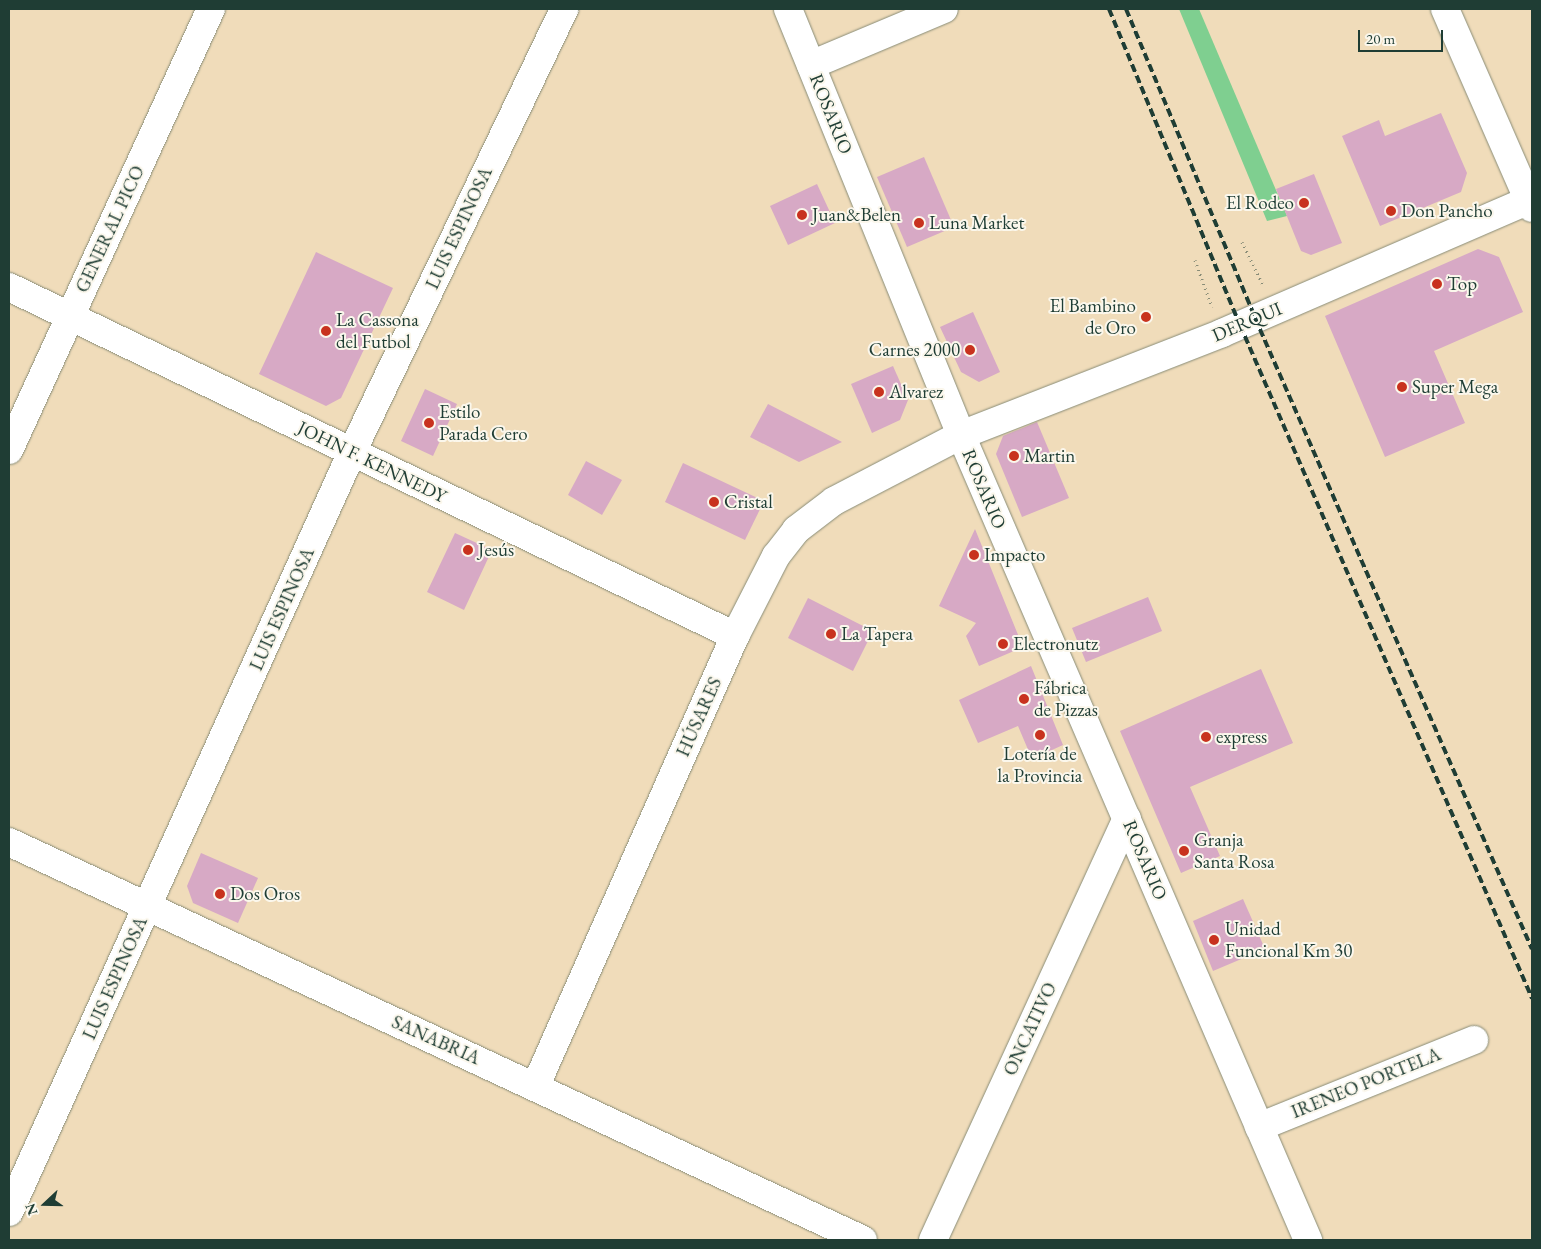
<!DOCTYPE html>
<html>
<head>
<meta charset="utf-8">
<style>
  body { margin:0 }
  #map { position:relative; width:1541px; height:1249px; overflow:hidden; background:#f0dcba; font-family:"EB Garamond",serif }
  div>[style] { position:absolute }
  .green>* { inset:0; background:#7fcf90 }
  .building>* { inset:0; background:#d7a9c5 }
  .path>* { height:3px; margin-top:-1.5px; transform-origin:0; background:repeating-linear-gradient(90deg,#888c77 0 1px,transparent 0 5px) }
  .roads { filter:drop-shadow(0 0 1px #888c77) drop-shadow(0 0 1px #888c77) }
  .minor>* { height:28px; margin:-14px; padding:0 14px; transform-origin:14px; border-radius:14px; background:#fff }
  .rail>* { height:4px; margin-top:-2px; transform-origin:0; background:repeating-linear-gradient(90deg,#1f3d34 0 8px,transparent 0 12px) }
  .dots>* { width:14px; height:14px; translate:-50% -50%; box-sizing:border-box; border:2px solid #fbf7ec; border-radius:50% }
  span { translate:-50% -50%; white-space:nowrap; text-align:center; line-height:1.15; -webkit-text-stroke:4px #fbf7ec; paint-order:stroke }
  .street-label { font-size:19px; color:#1f3d34 }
  .poi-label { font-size:19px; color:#1f3d34 }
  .right { translate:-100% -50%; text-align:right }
  .left { translate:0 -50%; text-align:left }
  .frame { position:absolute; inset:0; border:10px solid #1f3d34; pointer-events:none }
  .north { position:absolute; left:20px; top:1179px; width:50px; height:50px; -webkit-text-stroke:4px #fbf7ec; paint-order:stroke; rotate:249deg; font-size:14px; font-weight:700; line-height:20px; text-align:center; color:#1f3d34 }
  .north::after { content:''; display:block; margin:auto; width:18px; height:22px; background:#1f3d34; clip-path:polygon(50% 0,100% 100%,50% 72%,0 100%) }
  .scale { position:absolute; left:1358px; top:30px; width:85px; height:22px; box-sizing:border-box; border:2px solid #1f3d34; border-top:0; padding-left:6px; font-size:15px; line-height:18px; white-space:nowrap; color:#1f3d34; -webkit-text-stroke:4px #fbf7ec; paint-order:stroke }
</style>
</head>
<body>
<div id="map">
  <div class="green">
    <i style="clip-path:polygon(1179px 9px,1199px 9px,1287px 216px,1267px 221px)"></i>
  </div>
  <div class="building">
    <i style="clip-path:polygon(1441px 113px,1467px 173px,1461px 192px,1380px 226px,1342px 136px,1379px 120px,1385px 136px)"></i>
    <i style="clip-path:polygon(924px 157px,954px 227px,907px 247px,877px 177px)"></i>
    <i style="clip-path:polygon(1314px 174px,1342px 243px,1311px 255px,1301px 251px,1276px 189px)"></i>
    <i style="clip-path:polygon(817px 184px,835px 223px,788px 245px,770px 206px)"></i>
    <i style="clip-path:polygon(1478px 249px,1499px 257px,1523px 312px,1434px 351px,1465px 423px,1385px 457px,1325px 316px)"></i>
    <i style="clip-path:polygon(316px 252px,393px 288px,341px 398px,326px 406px,259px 374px)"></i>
    <i style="clip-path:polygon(973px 312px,1000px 372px,979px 382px,961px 372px,940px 327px)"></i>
    <i style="clip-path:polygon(893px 366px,908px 400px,900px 420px,872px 433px,851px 384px)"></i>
    <i style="clip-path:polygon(425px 389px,457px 404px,433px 456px,401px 441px)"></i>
    <i style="clip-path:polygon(768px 404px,842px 442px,799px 462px,750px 437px)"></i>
    <i style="clip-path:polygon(1037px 422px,1069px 498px,1022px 517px,996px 454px,1003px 436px)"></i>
    <i style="clip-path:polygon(586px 461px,622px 480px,602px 515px,568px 495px)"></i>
    <i style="clip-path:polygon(683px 463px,764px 501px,745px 540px,665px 502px)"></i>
    <i style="clip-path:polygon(975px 529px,1023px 647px,979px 666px,966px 636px,976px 623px,939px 606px)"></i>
    <i style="clip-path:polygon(455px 533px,492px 550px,464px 610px,427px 592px)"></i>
    <i style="clip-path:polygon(1148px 597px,1162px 631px,1086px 662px,1072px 628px)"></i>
    <i style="clip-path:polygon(808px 598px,873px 631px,853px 671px,788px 638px)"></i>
    <i style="clip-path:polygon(1031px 666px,1063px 745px,1032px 759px,1018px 726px,978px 743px,959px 700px)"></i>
    <i style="clip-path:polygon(1261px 669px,1293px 743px,1190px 787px,1220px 856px,1181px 873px,1120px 731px)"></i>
    <i style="clip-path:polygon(201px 853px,258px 878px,238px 923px,193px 903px,187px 886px)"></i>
    <i style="clip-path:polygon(1243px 899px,1265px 949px,1213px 971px,1193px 921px)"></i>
  </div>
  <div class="path">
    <i style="left:1242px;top:242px;width:48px;rotate:64deg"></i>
    <i style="left:1195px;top:260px;width:50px;rotate:70.1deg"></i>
  </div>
  <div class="roads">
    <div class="minor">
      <i style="left:788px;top:9px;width:460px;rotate:67.9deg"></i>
      <i style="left:961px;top:435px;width:877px;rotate:66.68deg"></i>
      <i style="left:1445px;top:9px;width:217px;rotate:66.4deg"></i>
      <i style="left:811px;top:65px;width:144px;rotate:-22.8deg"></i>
      <i style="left:9px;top:287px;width:806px;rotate:25.67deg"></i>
      <i style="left:9px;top:450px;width:485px;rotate:-65.4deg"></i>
      <i style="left:9px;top:842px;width:942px;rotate:24.99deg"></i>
      <i style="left:536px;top:1085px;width:491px;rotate:-66.1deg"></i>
      <i style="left:735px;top:636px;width:90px;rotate:-62.9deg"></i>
      <i style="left:776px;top:556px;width:33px;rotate:-52deg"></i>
      <i style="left:796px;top:530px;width:48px;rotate:-37.3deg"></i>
      <i style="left:834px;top:501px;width:143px;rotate:-27.5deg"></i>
      <i style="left:961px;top:435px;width:280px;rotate:-21.3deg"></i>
      <i style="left:1222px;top:333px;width:338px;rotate:-23.4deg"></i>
      <i style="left:1259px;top:1127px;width:232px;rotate:-22deg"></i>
      <i style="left:9px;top:1212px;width:834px;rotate:-65.71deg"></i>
      <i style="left:352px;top:452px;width:491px;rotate:-64.4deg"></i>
      <i style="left:933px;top:1240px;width:464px;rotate:-65.3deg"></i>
    </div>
  </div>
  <div class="rail">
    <i style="left:1109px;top:9px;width:342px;rotate:67.5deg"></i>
    <i style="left:1240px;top:325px;width:734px;rotate:66.55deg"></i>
    <i style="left:1126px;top:9px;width:335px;rotate:67.3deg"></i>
    <i style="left:1255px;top:318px;width:689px;rotate:66.3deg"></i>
  </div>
  <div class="dots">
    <i style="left:1304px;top:203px;background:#c8321e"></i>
    <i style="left:1391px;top:211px;background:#c8321e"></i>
    <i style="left:802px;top:215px;background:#c8321e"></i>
    <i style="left:919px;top:223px;background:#c8321e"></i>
    <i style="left:1437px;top:284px;background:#c8321e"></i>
    <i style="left:1146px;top:317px;background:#c8321e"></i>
    <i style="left:326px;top:331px;background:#c8321e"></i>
    <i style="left:970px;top:350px;background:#c8321e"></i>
    <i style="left:1402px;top:387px;background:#c8321e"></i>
    <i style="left:879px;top:392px;background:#c8321e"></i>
    <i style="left:429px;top:423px;background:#c8321e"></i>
    <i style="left:1014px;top:456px;background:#c8321e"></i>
    <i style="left:714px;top:502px;background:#c8321e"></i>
    <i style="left:468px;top:550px;background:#c8321e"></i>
    <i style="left:974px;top:555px;background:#c8321e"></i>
    <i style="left:831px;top:634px;background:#c8321e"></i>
    <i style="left:1003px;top:644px;background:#c8321e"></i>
    <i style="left:1024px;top:699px;background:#c8321e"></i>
    <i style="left:1040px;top:735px;background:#c8321e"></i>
    <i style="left:1206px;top:737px;background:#c8321e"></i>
    <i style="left:1184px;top:851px;background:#c8321e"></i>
    <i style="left:220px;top:894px;background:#c8321e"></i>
    <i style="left:1214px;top:940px;background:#c8321e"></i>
  </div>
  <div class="street-label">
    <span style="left:831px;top:114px;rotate:68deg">ROSARIO</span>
    <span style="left:459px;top:228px;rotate:-65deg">LUIS ESPINOSA</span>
    <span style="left:110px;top:229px;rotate:-65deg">GENERAL PICO</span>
    <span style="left:1247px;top:322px;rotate:-23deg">DERQUI</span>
    <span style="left:372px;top:462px;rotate:26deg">JOHN F. KENNEDY</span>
    <span style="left:984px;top:489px;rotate:67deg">ROSARIO</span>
    <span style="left:282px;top:609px;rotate:-66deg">LUIS ESPINOSA</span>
    <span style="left:699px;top:717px;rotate:-66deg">HÚSARES</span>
    <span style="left:1145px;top:860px;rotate:67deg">ROSARIO</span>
    <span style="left:115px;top:978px;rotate:-66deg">LUIS ESPINOSA</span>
    <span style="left:1030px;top:1029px;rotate:-65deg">ONCATIVO</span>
    <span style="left:436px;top:1040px;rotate:24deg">SANABRIA</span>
    <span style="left:1366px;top:1083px;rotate:-22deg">IRENEO PORTELA</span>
  </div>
  <div class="poi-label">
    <span class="right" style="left:1294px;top:203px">El Rodeo</span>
    <span class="left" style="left:1401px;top:211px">Don Pancho</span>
    <span class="left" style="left:812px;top:215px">Juan&amp;Belen</span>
    <span class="left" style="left:929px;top:223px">Luna Market</span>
    <span class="left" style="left:1447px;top:284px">Top</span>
    <span class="right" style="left:1136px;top:317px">El Bambino<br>de Oro</span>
    <span class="left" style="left:336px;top:331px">La Cassona<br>del Futbol</span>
    <span class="right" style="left:960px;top:350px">Carnes 2000</span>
    <span class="left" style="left:1412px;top:387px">Super Mega</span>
    <span class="left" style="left:889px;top:392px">Alvarez</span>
    <span class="left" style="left:439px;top:423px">Estilo<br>Parada Cero</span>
    <span class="left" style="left:1024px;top:456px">Martin</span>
    <span class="left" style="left:724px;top:502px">Cristal</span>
    <span class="left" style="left:478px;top:550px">Jesús</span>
    <span class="left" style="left:984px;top:555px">Impacto</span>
    <span class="left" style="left:841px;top:634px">La Tapera</span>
    <span class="left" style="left:1013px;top:644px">Electronutz</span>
    <span class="left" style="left:1034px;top:699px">Fábrica<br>de Pizzas</span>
    <span class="left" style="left:1216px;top:737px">express</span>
    <span style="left:1040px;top:765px">Lotería de<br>la Provincia</span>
    <span class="left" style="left:1194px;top:851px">Granja<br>Santa Rosa</span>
    <span class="left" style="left:230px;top:894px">Dos Oros</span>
    <span class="left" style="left:1225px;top:940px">Unidad<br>Funcional Km 30</span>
  </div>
  <div class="frame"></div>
  <div class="north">N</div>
  <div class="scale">20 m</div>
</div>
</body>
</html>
